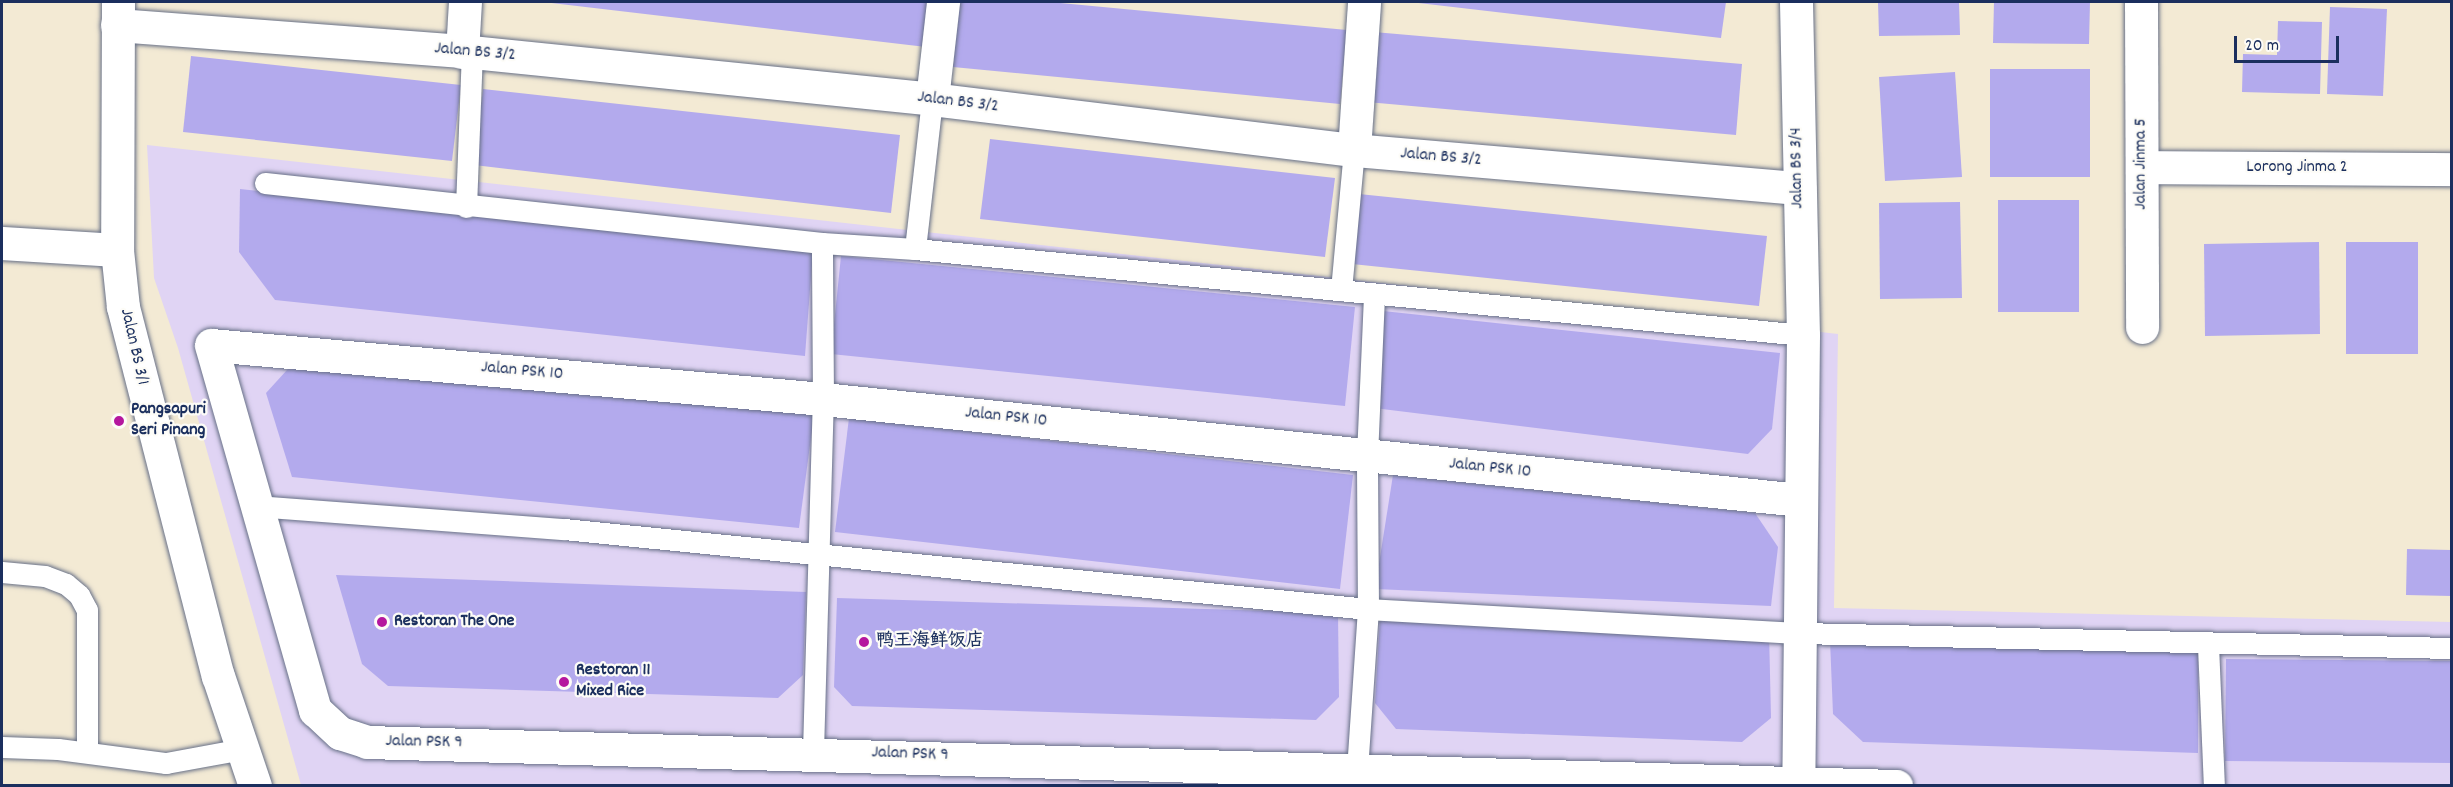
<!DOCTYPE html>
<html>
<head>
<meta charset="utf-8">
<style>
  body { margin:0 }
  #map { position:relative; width:2453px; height:787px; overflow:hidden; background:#f3ead4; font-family:Dekko,"LXGW WenKai TC",sans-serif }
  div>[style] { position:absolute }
  .built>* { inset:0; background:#e0d4f4 }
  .building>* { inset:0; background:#b3aaed }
  .roads { filter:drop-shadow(0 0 2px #677087) drop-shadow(0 0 2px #677087) }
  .lane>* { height:21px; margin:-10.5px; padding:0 10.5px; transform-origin:10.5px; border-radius:10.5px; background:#fff }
  .street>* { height:33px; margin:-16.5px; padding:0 16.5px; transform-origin:16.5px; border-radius:16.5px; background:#fff }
  .secondary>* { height:33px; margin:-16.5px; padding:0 16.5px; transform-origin:16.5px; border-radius:16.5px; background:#fff }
  .dots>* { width:16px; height:16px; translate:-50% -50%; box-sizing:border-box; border:3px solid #fdfcf7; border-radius:50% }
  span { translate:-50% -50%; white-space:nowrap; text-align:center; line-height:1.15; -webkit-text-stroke:4.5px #fdfcf7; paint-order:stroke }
  .street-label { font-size:18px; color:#1b2f5e }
  .poi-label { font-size:18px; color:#1b2f5e; font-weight:700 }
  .left { translate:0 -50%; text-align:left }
  .frame { position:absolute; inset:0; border:3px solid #1b2f5e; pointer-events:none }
  .scale { position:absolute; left:2234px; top:36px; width:105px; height:27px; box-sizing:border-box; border:3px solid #1b2f5e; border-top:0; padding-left:8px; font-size:18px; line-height:21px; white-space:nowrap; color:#1b2f5e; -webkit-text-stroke:4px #fdfcf7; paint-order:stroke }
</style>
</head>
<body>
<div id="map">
  <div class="built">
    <i style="clip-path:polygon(147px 145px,1838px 334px,1834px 608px,2451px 622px,2451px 785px,301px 785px,178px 348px,154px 278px)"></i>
  </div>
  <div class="building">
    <i style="clip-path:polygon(543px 2px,931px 2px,926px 47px)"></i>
    <i style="clip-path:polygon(959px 2px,1050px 2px,1347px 30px,1340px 104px,953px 67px)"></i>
    <i style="clip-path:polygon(1410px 2px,1726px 2px,1721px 38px)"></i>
    <i style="clip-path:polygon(1878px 2px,1959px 2px,1960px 35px,1879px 36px)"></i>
    <i style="clip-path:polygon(1994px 2px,2090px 2px,2089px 44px,1993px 43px)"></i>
    <i style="clip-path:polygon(2330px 7px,2387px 9px,2383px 96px,2327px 94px)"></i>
    <i style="clip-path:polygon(2278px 21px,2322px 22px,2320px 94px,2242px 92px,2243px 54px,2277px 55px)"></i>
    <i style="clip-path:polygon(1374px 32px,1742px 64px,1736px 135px,1367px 102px)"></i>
    <i style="clip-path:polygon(191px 56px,461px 85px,452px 161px,183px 132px)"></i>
    <i style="clip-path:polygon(1990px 69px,2090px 69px,2090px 177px,1990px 177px)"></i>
    <i style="clip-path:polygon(1955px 72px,1962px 177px,1885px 181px,1879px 77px)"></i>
    <i style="clip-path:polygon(483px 89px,900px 135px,891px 213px,474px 165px)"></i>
    <i style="clip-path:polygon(990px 139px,1335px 178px,1325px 257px,980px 219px)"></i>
    <i style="clip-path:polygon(240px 189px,813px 250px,805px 356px,275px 300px,239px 252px)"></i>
    <i style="clip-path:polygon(1359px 194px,1767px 236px,1759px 306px,1352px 264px)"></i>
    <i style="clip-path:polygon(1998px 200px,2079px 200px,2079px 312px,1998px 312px)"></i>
    <i style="clip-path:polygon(1960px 202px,1962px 298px,1880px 299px,1879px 203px)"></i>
    <i style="clip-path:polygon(2319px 242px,2320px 334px,2205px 336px,2204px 244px)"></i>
    <i style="clip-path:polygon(2346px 242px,2418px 242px,2418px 354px,2346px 354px)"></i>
    <i style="clip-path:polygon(841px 256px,1355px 307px,1345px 406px,831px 354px)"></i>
    <i style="clip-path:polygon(1383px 311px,1780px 353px,1772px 429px,1748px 454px,1374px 408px)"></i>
    <i style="clip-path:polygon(297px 359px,814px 415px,799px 528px,292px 477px,266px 393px)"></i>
    <i style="clip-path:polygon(849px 418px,1353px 475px,1340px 589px,835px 532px)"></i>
    <i style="clip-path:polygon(1393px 475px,1755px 513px,1778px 547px,1771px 606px,1375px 589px)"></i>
    <i style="clip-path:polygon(2407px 549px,2451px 550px,2451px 596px,2406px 595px)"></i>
    <i style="clip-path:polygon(336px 575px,806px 592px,803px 675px,778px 698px,388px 686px,362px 664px)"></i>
    <i style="clip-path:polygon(837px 598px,1338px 613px,1339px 697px,1316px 720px,852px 706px,834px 687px)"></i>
    <i style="clip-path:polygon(1380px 619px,1769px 631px,1771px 718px,1742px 742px,1396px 729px,1375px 703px)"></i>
    <i style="clip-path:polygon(1830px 640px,2198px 650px,2198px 753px,1863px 742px,1833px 714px)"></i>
    <i style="clip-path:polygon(2226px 659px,2451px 661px,2451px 763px,2225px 761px)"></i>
  </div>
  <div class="roads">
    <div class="lane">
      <i style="left:265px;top:183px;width:560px;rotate:6.15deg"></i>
      <i style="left:822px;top:243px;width:93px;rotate:3.7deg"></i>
      <i style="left:915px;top:249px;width:892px;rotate:5.53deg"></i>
      <i style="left:466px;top:207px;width:155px;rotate:-87.8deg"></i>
      <i style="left:915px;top:249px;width:151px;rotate:-83.5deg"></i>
      <i style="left:1341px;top:290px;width:141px;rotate:-84.7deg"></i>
      <i style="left:256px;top:506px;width:309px;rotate:4.3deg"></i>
      <i style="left:564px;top:529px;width:808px;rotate:5.68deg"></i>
      <i style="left:1368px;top:609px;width:433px;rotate:3.2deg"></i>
      <i style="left:1800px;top:633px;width:652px;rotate:1.32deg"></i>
      <i style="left:2px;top:572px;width:43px;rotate:5.3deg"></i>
      <i style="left:45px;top:576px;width:22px;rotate:21deg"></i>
      <i style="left:66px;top:584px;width:17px;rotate:40deg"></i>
      <i style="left:79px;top:595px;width:17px;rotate:62deg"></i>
      <i style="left:87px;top:610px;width:141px;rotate:90deg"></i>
      <i style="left:2208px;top:645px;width:141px;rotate:87.6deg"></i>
      <i style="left:2px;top:747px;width:56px;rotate:2deg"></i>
      <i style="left:58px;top:749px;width:109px;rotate:7.4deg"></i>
      <i style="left:166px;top:763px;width:77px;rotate:-10.4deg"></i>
      <i style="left:813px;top:752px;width:353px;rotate:-88.4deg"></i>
      <i style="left:823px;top:399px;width:156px;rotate:-90.4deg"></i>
      <i style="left:1357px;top:770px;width:161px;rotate:-86.1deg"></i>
      <i style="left:1368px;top:609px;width:153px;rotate:-90.4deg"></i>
      <i style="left:1367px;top:456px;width:161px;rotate:-87.5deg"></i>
    </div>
    <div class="street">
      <i style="left:1796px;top:2px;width:333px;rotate:88.8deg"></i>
      <i style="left:1803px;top:335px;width:451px;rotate:90.6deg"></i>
      <i style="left:2141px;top:2px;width:325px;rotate:89.8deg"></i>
      <i style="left:117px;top:25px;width:356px;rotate:4.3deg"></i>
      <i style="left:472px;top:52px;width:462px;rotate:5.8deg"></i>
      <i style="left:932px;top:99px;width:425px;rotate:6.9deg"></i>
      <i style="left:1354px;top:150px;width:447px;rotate:4.9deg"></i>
      <i style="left:462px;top:52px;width:50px;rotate:-86.6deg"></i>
      <i style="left:932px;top:99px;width:98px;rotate:-83.5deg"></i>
      <i style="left:1354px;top:150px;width:148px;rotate:-86.1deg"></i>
      <i style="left:2143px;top:167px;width:309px;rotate:0.4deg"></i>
      <i style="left:2px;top:243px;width:115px;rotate:3.5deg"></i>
      <i style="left:1800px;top:500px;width:982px;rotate:-174.1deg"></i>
      <i style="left:823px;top:399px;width:614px;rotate:-174.96deg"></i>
      <i style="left:211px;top:345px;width:380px;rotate:74.1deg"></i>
      <i style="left:315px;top:710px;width:34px;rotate:43deg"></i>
      <i style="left:340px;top:733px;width:28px;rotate:18deg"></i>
      <i style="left:367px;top:742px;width:1530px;rotate:1.65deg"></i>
    </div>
    <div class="secondary">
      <i style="left:118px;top:2px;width:248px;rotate:90.2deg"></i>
      <i style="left:117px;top:250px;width:57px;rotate:84deg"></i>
      <i style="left:123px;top:307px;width:381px;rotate:75.6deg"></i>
      <i style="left:218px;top:676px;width:116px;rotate:71.4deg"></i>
    </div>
  </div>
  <div class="dots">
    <i style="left:119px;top:421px;background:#b5179e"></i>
    <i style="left:382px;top:622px;background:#b5179e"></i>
    <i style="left:864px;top:642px;background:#b5179e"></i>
    <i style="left:564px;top:682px;background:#b5179e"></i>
  </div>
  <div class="street-label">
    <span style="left:475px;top:53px;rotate:5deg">Jalan BS 3/2</span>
    <span style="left:958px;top:103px;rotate:7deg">Jalan BS 3/2</span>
    <span style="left:1441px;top:158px;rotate:5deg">Jalan BS 3/2</span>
    <span style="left:2142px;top:164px;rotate:-90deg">Jalan Jinma 5</span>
    <span style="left:1798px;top:168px;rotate:-91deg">Jalan BS 3/4</span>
    <span style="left:2297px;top:168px">Lorong Jinma 2</span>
    <span style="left:133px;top:347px;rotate:77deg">Jalan BS 3/1</span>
    <span style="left:522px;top:372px;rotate:5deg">Jalan PSK 10</span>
    <span style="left:1006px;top:418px;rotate:6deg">Jalan PSK 10</span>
    <span style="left:1490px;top:469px;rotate:6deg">Jalan PSK 10</span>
    <span style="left:424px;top:743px;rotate:1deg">Jalan PSK 9</span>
    <span style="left:910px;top:755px;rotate:2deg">Jalan PSK 9</span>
  </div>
  <div class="poi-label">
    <span class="left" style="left:131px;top:421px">Pangsapuri<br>Seri Pinang</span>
    <span class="left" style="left:394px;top:622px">Restoran The One</span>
    <span class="left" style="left:876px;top:642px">鸭王海鲜饭店</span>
    <span class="left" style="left:576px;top:682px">Restoran 11<br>Mixed Rice</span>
  </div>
  <div class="frame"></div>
  <div class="scale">20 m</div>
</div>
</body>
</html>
